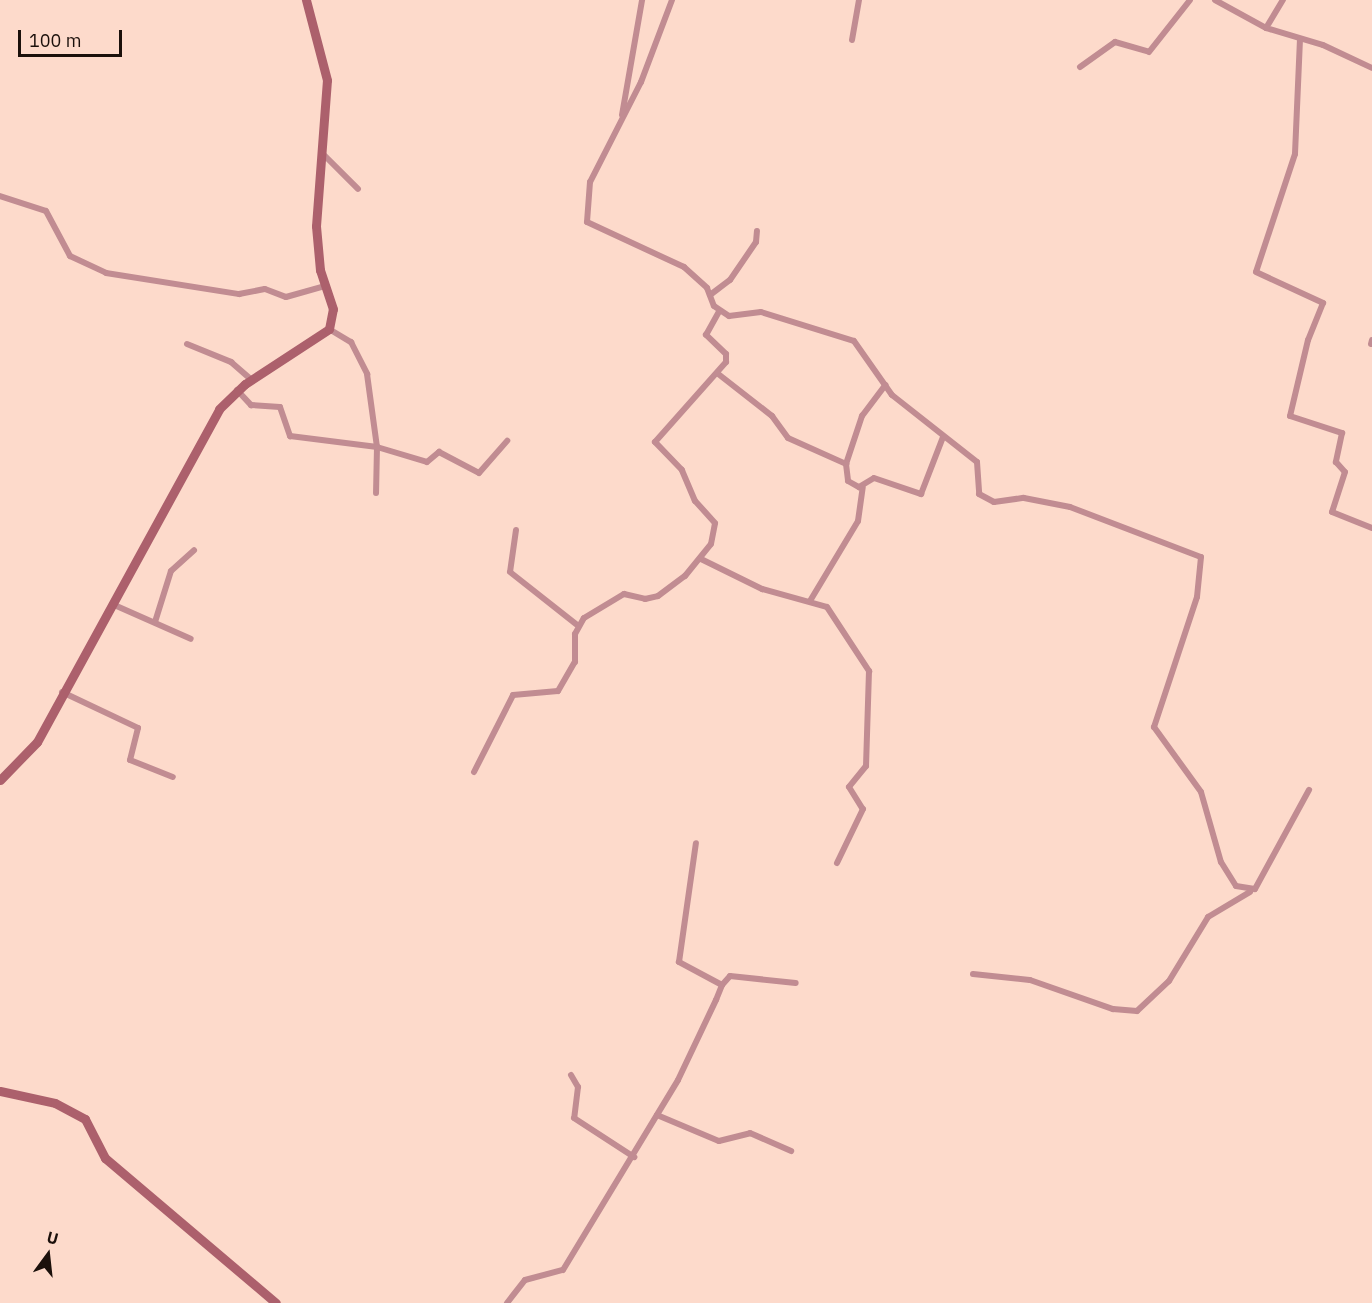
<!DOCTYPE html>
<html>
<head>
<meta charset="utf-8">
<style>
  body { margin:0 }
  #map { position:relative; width:1372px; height:1303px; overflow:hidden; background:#fddacb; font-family:"IBM Plex Sans",sans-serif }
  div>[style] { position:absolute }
  .street>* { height:6px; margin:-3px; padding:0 3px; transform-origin:3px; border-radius:3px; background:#c18c92 }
  .secondary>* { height:9px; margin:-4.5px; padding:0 4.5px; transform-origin:4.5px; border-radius:4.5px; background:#ac606c }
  span { translate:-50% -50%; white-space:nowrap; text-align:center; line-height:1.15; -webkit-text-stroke:4.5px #fddacb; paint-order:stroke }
  .north { position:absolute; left:18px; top:1225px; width:60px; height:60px; -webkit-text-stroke:4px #fddacb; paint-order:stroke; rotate:15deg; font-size:16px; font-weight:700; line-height:24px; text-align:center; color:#1b100b }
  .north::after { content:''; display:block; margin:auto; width:21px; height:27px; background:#1b100b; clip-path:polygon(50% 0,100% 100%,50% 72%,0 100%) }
  .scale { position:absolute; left:18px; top:30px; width:104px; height:27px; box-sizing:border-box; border:3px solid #1b100b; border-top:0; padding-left:8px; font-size:18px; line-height:21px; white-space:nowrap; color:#1b100b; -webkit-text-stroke:4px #fddacb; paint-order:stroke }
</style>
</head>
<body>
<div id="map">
  <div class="street">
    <i style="left:672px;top:0;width:88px;rotate:110.7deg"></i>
    <i style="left:641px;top:82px;width:112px;rotate:117deg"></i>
    <i style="left:590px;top:182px;width:40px;rotate:94.3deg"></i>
    <i style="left:587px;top:222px;width:107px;rotate:24.9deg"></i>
    <i style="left:684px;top:267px;width:31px;rotate:42deg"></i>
    <i style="left:707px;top:288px;width:19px;rotate:69deg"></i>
    <i style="left:714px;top:306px;width:18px;rotate:34deg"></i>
    <i style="left:729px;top:316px;width:32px;rotate:-7deg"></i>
    <i style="left:761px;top:312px;width:97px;rotate:17.3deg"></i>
    <i style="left:854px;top:341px;width:66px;rotate:54.9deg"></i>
    <i style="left:892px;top:395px;width:108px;rotate:38.2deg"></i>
    <i style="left:977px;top:462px;width:32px;rotate:86deg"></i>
    <i style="left:979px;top:494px;width:17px;rotate:28deg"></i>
    <i style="left:994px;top:502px;width:30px;rotate:-8deg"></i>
    <i style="left:1024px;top:498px;width:47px;rotate:11.1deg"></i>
    <i style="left:1070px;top:507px;width:140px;rotate:20.9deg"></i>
    <i style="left:1201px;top:557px;width:40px;rotate:95.7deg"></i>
    <i style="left:1197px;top:597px;width:137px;rotate:108.3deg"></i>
    <i style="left:1154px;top:727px;width:80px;rotate:54.1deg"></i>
    <i style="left:1201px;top:792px;width:73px;rotate:74.1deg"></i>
    <i style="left:1221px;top:862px;width:28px;rotate:58deg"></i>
    <i style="left:1236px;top:886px;width:19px;rotate:9deg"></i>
    <i style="left:1255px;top:889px;width:113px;rotate:-61.4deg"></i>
    <i style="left:1215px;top:0;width:58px;rotate:28.8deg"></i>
    <i style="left:1266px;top:28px;width:59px;rotate:16.6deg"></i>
    <i style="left:1323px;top:45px;width:54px;rotate:25.1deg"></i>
    <i style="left:1266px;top:28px;width:33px;rotate:-59deg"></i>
    <i style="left:1300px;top:39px;width:115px;rotate:92.5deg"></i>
    <i style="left:1295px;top:154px;width:124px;rotate:108.3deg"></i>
    <i style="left:1256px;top:272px;width:74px;rotate:24.8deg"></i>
    <i style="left:1323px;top:303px;width:40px;rotate:112deg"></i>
    <i style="left:1308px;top:340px;width:78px;rotate:103.3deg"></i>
    <i style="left:1290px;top:416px;width:55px;rotate:18.1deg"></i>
    <i style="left:1342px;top:433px;width:30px;rotate:102deg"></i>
    <i style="left:1336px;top:462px;width:13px;rotate:48deg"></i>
    <i style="left:1345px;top:472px;width:42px;rotate:108deg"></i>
    <i style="left:1332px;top:512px;width:43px;rotate:21.8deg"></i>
    <i style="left:852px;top:40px;width:41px;rotate:-80.1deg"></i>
    <i style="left:1080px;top:67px;width:43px;rotate:-35.5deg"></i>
    <i style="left:1115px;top:42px;width:35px;rotate:16deg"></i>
    <i style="left:1149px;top:52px;width:66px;rotate:-51.7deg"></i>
    <i style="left:622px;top:115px;width:117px;rotate:-80.1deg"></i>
    <i style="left:324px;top:155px;width:48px;rotate:45deg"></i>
    <i style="left:0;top:196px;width:48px;rotate:18.1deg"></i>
    <i style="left:46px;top:211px;width:51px;rotate:61.9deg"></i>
    <i style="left:70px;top:256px;width:40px;rotate:25deg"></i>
    <i style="left:106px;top:273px;width:135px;rotate:9deg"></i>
    <i style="left:239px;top:294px;width:26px;rotate:-11deg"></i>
    <i style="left:265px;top:289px;width:22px;rotate:21deg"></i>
    <i style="left:286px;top:297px;width:41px;rotate:-15.8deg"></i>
    <i style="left:710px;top:295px;width:25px;rotate:-37deg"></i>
    <i style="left:730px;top:280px;width:46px;rotate:-55.6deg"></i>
    <i style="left:756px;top:242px;width:11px;rotate:-85deg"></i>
    <i style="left:329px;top:329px;width:26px;rotate:31deg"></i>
    <i style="left:351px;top:342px;width:36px;rotate:63deg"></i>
    <i style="left:367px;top:374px;width:74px;rotate:82.2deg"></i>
    <i style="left:377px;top:447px;width:46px;rotate:91.2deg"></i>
    <i style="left:187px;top:344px;width:48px;rotate:22.2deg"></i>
    <i style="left:231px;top:362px;width:28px;rotate:41deg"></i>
    <i style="left:1371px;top:344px;width:4px;rotate:-76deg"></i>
    <i style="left:717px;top:373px;width:70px;rotate:38deg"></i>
    <i style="left:772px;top:416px;width:27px;rotate:54deg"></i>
    <i style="left:788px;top:438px;width:64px;rotate:24.1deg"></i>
    <i style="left:846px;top:464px;width:17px;rotate:83deg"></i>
    <i style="left:848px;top:481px;width:13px;rotate:29deg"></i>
    <i style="left:859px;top:487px;width:17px;rotate:-31deg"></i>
    <i style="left:874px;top:478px;width:50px;rotate:18.8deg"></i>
    <i style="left:921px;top:494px;width:61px;rotate:-68.9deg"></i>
    <i style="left:237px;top:390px;width:21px;rotate:47deg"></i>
    <i style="left:251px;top:405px;width:29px;rotate:4deg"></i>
    <i style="left:280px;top:407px;width:31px;rotate:71deg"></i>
    <i style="left:290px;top:436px;width:88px;rotate:7.2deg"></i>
    <i style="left:377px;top:447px;width:52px;rotate:16.7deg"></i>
    <i style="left:427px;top:462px;width:16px;rotate:-40deg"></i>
    <i style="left:439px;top:452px;width:45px;rotate:27.7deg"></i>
    <i style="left:479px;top:473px;width:43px;rotate:-48.8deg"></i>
    <i style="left:846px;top:464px;width:51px;rotate:-71.6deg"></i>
    <i style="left:862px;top:416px;width:39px;rotate:-53deg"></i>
    <i style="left:516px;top:530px;width:42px;rotate:98.1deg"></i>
    <i style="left:510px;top:572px;width:85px;rotate:38.3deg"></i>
    <i style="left:701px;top:559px;width:68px;rotate:26.2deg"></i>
    <i style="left:762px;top:589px;width:67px;rotate:15.5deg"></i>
    <i style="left:827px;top:607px;width:77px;rotate:56.7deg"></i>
    <i style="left:869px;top:671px;width:95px;rotate:91.8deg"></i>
    <i style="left:866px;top:766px;width:27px;rotate:129deg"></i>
    <i style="left:849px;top:787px;width:26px;rotate:58deg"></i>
    <i style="left:863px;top:809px;width:60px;rotate:115.7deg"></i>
    <i style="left:810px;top:601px;width:93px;rotate:-59deg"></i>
    <i style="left:858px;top:521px;width:34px;rotate:-82deg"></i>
    <i style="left:112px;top:604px;width:86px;rotate:23.9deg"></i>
    <i style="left:155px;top:622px;width:53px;rotate:-72.6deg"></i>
    <i style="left:171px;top:571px;width:31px;rotate:-42deg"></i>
    <i style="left:62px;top:692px;width:84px;rotate:25.3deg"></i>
    <i style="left:138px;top:728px;width:33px;rotate:104deg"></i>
    <i style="left:130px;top:760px;width:46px;rotate:21.6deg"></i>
    <i style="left:474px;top:772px;width:86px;rotate:-63.1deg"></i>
    <i style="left:513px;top:695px;width:45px;rotate:-5.1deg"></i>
    <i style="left:558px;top:691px;width:34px;rotate:-60deg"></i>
    <i style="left:575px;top:662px;width:28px;rotate:-90deg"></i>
    <i style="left:575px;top:634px;width:18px;rotate:-61deg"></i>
    <i style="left:584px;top:618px;width:47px;rotate:-31deg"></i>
    <i style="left:624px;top:594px;width:22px;rotate:13deg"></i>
    <i style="left:645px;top:599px;width:13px;rotate:-13deg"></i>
    <i style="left:658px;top:596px;width:34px;rotate:-37deg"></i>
    <i style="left:685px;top:576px;width:41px;rotate:-50.9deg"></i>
    <i style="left:711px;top:544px;width:21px;rotate:-79deg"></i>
    <i style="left:715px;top:523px;width:30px;rotate:-132deg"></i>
    <i style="left:695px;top:501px;width:34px;rotate:-113deg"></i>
    <i style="left:682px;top:470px;width:39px;rotate:-134deg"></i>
    <i style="left:655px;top:442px;width:107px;rotate:-48.4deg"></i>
    <i style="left:726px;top:362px;width:8px;rotate:-90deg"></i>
    <i style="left:726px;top:354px;width:28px;rotate:-136deg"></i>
    <i style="left:706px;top:335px;width:26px;rotate:-61deg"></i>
    <i style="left:973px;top:974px;width:57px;rotate:6deg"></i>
    <i style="left:1030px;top:980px;width:88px;rotate:19.3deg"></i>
    <i style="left:1113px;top:1009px;width:24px;rotate:5deg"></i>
    <i style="left:1137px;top:1011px;width:44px;rotate:-43.2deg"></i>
    <i style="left:1169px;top:981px;width:75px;rotate:-58.6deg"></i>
    <i style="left:1208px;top:917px;width:49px;rotate:-30.8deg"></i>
    <i style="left:722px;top:985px;width:12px;rotate:-48deg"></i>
    <i style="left:730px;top:976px;width:66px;rotate:6.1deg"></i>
    <i style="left:571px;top:1075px;width:14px;rotate:60deg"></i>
    <i style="left:578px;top:1087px;width:31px;rotate:97deg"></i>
    <i style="left:574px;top:1118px;width:72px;rotate:33deg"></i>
    <i style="left:657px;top:1115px;width:67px;rotate:22.8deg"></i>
    <i style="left:719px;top:1141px;width:32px;rotate:-14deg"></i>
    <i style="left:750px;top:1133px;width:45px;rotate:23.7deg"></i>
    <i style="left:507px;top:1303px;width:29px;rotate:-52deg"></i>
    <i style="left:525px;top:1280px;width:39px;rotate:-15deg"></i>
    <i style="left:563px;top:1270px;width:222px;rotate:-58.8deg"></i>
    <i style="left:678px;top:1080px;width:89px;rotate:-64.6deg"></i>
    <i style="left:716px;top:1000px;width:16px;rotate:-68deg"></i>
    <i style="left:722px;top:985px;width:49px;rotate:-151.9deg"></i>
    <i style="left:679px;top:962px;width:120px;rotate:-81.9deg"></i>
  </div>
  <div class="secondary">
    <i style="left:0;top:780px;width:53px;rotate:-45.8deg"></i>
    <i style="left:37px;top:742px;width:379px;rotate:-61.3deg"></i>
    <i style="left:219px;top:409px;width:36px;rotate:-44deg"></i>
    <i style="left:245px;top:384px;width:100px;rotate:-33.2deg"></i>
    <i style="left:329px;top:329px;width:20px;rotate:-79deg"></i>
    <i style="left:333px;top:309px;width:41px;rotate:-108.4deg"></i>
    <i style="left:320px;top:270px;width:44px;rotate:-95.2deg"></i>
    <i style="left:316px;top:226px;width:146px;rotate:-85.7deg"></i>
    <i style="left:327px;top:80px;width:83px;rotate:-104.7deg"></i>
    <i style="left:0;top:1091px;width:56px;rotate:12.3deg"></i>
    <i style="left:55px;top:1103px;width:34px;rotate:28deg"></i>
    <i style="left:85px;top:1119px;width:44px;rotate:62.9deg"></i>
    <i style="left:105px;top:1158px;width:224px;rotate:40.3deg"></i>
  </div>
  <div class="north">U</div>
  <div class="scale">100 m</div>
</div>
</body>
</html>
